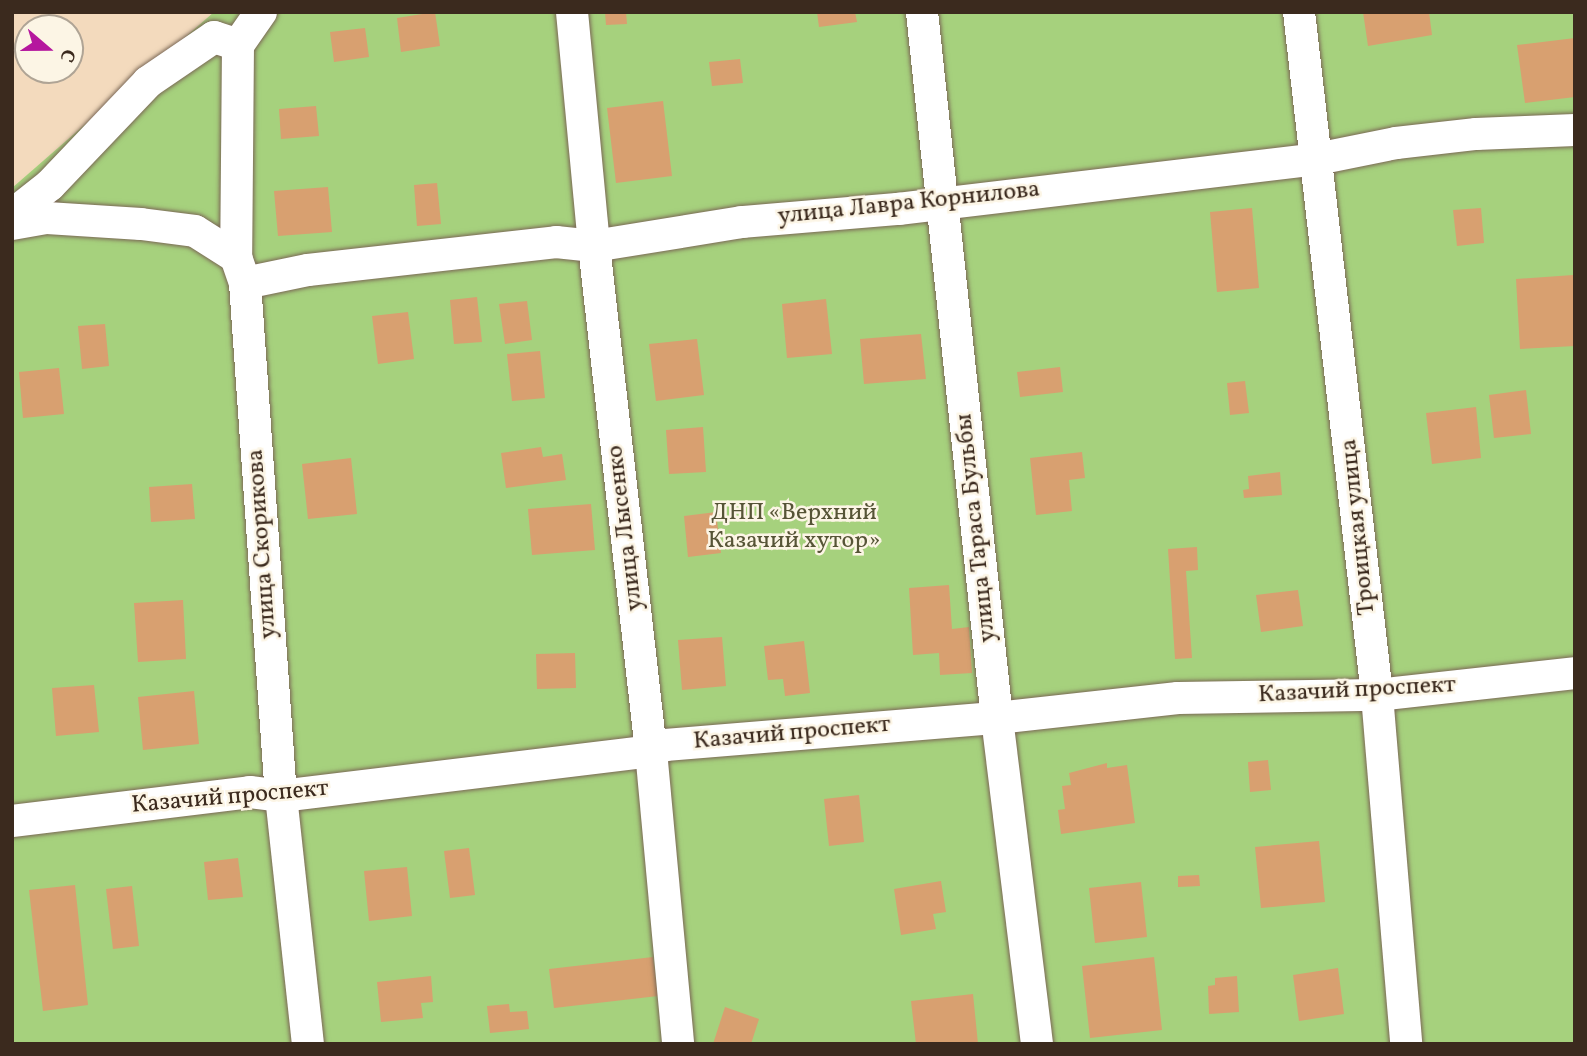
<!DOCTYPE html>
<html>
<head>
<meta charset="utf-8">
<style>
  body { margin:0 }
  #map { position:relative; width:1587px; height:1056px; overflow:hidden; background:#f3dabd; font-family:Vollkorn,serif }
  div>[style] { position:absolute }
  .green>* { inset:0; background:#a6d17d }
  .building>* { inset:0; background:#d8a070 }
  .roads { filter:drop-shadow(0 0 2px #7b6856) drop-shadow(0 0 2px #7b6856) }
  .minor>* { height:32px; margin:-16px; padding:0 16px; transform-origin:16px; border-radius:16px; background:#fff }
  span { translate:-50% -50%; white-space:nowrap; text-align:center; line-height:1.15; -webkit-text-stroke:5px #fcf5e5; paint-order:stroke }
  .street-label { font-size:24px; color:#3b2a1e }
  .park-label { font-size:24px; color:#565436 }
  .frame { position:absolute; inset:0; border:14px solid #3b2a1e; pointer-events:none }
  .north { position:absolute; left:14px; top:14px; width:70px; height:70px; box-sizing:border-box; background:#fcf5e5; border:2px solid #afa495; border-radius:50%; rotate:110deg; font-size:19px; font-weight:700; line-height:28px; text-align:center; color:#3b2a1e }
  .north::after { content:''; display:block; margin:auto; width:24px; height:32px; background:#b5179e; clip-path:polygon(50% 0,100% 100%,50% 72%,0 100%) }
</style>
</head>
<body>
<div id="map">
  <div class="green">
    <i style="clip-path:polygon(214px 12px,1575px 12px,1575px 1044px,12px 1044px,12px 188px)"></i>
  </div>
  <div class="building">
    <i style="clip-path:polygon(435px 12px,440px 46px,401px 52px,397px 18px)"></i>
    <i style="clip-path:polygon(605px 12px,626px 12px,627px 24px,606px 25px)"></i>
    <i style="clip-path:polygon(817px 12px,855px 12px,857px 22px,819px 27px)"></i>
    <i style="clip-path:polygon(1363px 12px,1429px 12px,1432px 35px,1368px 46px)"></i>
    <i style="clip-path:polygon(365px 28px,369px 57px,334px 62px,330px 32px)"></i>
    <i style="clip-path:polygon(1575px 38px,1575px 97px,1525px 103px,1517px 45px)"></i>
    <i style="clip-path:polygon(740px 59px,743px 83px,712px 86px,709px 62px)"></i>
    <i style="clip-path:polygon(663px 101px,672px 176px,616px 183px,607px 108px)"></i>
    <i style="clip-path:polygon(316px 106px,319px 136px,281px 139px,279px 109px)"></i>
    <i style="clip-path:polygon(437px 183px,441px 224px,417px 226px,414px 185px)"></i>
    <i style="clip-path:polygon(328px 187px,332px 232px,278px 236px,274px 191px)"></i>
    <i style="clip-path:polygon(1252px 208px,1259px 288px,1217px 292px,1210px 212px)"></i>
    <i style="clip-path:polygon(1481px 208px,1484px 243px,1457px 246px,1453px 210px)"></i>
    <i style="clip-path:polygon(1573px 275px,1575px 346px,1520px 349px,1516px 279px)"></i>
    <i style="clip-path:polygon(477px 297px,482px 342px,454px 344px,450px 300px)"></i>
    <i style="clip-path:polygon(826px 299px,832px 354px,787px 358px,782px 304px)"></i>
    <i style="clip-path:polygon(527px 301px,532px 340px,505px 344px,499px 304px)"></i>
    <i style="clip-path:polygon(408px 312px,414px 359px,378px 364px,372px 316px)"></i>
    <i style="clip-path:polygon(105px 324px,109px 366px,82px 369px,78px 326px)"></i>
    <i style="clip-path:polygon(921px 334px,926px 379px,864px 384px,860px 339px)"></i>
    <i style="clip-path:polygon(697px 339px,704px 395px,656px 401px,649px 344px)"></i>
    <i style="clip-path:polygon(540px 351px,545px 398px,512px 401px,507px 354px)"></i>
    <i style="clip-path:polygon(1060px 367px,1063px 392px,1020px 397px,1017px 372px)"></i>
    <i style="clip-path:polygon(59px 368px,64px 414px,23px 418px,19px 372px)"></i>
    <i style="clip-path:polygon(1245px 381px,1249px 413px,1230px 415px,1227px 383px)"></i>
    <i style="clip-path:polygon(1526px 390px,1531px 434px,1494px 438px,1489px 395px)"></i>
    <i style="clip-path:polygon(1476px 407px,1481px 458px,1432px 464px,1426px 413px)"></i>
    <i style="clip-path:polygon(703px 427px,706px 472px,669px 474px,666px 430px)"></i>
    <i style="clip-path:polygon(541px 447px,543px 457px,562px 454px,566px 480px,506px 488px,501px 453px)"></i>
    <i style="clip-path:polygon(1082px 452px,1085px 478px,1069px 480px,1072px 511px,1036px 515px,1030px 458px)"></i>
    <i style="clip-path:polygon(351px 458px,357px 514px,308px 519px,302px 464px)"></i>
    <i style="clip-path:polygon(1280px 472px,1282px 495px,1244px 498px,1243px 490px,1249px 489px,1248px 476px)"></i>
    <i style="clip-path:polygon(192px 484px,195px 519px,151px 522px,149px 487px)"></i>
    <i style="clip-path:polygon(591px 504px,595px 550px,532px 555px,528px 509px)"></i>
    <i style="clip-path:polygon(716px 512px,721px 553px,688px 557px,684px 516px)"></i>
    <i style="clip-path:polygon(1197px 547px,1198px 570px,1186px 571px,1192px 658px,1175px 659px,1168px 549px)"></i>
    <i style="clip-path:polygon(949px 585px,952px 629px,969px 627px,972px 673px,940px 675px,939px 653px,913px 655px,909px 588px)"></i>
    <i style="clip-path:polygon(1298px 590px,1303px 626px,1261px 632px,1256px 595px)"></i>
    <i style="clip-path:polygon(183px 600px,186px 659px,138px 662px,134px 603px)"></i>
    <i style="clip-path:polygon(722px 637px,726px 686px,682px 690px,678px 640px)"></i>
    <i style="clip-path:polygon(804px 641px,810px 693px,785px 696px,783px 679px,768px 680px,764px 646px)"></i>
    <i style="clip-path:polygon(575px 653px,576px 688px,537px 689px,536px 654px)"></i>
    <i style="clip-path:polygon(94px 685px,99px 732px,56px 736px,52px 688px)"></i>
    <i style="clip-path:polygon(194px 691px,199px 744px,143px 750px,138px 697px)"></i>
    <i style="clip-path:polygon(1268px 760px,1271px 790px,1250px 792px,1248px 762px)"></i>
    <i style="clip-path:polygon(1107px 763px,1107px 768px,1127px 765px,1135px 823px,1061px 834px,1058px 810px,1065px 809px,1062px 786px,1071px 785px,1069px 773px)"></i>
    <i style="clip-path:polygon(859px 795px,864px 842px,829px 846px,824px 799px)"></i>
    <i style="clip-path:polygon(1319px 841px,1325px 902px,1261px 908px,1255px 847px)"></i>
    <i style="clip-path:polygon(469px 848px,475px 895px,450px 898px,444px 851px)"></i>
    <i style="clip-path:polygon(238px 858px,243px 897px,208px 900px,204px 862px)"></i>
    <i style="clip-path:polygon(407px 867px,412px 916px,369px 921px,364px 871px)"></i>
    <i style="clip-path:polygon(1199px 875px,1200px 886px,1178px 887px,1178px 876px)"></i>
    <i style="clip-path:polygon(941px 881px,946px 912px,933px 914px,936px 929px,901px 935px,894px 889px)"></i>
    <i style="clip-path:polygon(1141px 882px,1147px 937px,1095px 943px,1089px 888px)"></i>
    <i style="clip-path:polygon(75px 885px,88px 1005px,43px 1011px,29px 890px)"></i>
    <i style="clip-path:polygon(132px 886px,139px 946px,113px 949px,106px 889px)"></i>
    <i style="clip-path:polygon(653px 957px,658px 996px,554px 1008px,549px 969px)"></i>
    <i style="clip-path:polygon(1154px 957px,1162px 1030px,1090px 1038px,1082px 966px)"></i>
    <i style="clip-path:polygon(1338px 968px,1344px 1014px,1299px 1021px,1293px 975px)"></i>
    <i style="clip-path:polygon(431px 976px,433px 1002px,421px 1003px,423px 1018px,381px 1022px,377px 982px)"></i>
    <i style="clip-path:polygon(1237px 976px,1239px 1012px,1209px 1014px,1208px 986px,1215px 985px,1215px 978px)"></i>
    <i style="clip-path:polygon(973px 994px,978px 1044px,916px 1044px,911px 1001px)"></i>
    <i style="clip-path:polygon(509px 1004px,510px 1012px,527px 1011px,529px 1029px,490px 1033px,487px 1006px)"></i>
    <i style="clip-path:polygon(725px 1007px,759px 1019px,751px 1044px,713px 1044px)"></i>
  </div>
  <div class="roads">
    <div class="minor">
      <i style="left:572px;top:12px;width:235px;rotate:84.6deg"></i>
      <i style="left:594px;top:246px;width:508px;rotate:83.56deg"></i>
      <i style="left:651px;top:751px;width:294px;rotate:84.7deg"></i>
      <i style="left:922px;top:12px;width:710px;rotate:83.94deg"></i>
      <i style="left:997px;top:718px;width:328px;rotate:83deg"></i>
      <i style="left:1299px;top:12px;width:687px;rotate:83.48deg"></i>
      <i style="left:1377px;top:695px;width:350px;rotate:85.2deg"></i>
      <i style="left:238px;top:45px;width:212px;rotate:90.5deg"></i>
      <i style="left:236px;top:257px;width:28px;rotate:71deg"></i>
      <i style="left:245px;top:283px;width:514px;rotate:85.99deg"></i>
      <i style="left:281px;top:796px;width:249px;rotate:83.8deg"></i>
      <i style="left:12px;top:215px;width:48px;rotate:-38.3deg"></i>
      <i style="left:50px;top:185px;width:142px;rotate:-46.4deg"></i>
      <i style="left:148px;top:82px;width:80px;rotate:-34.3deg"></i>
      <i style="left:214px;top:37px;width:25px;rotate:18deg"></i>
      <i style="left:238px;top:45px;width:40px;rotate:-55.1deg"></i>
      <i style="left:12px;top:224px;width:36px;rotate:-10deg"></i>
      <i style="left:47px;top:218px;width:94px;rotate:3.7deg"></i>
      <i style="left:141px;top:224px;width:54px;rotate:7.4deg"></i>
      <i style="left:195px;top:231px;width:49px;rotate:32.4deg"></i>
      <i style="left:245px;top:283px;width:64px;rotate:-11.7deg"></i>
      <i style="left:308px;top:270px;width:250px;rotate:-6.4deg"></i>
      <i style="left:556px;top:242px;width:38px;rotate:6deg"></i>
      <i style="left:594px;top:246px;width:150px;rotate:-9.2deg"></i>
      <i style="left:742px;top:222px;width:157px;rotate:-4.8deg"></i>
      <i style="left:898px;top:209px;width:422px;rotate:-6.8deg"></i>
      <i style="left:1317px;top:159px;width:81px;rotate:-11.4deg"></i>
      <i style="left:1396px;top:143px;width:81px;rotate:-6.4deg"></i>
      <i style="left:1476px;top:134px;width:99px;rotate:-2.3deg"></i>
      <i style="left:12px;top:821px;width:240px;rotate:-6.9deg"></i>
      <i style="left:250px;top:792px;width:31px;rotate:7deg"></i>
      <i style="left:281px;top:796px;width:373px;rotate:-6.9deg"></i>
      <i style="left:651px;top:751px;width:16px;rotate:-22deg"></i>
      <i style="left:666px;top:745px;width:332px;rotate:-4.7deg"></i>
      <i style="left:997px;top:718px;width:182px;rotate:-6.3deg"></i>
      <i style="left:1178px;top:698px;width:199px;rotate:-0.9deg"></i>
      <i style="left:1377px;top:695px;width:199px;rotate:-6.3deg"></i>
    </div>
  </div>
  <div class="street-label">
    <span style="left:909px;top:204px;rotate:-6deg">улица Лавра Корнилова</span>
    <span style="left:1359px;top:527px;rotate:-96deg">Троицкая улица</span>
    <span style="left:626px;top:528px;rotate:-97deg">улица Лысенко</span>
    <span style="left:977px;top:528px;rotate:-96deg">улица Тараса Бульбы</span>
    <span style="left:263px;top:544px;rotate:-94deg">улица Скорикова</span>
    <span style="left:1357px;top:691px;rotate:-3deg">Казачий проспект</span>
    <span style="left:792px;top:734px;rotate:-5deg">Казачий проспект</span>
    <span style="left:230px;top:798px;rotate:-5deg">Казачий проспект</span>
  </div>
  <div class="park-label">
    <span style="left:794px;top:528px">ДНП «Верхний<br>Казачий хутор»</span>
  </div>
  <div class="frame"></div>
  <div class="north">С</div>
</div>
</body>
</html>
